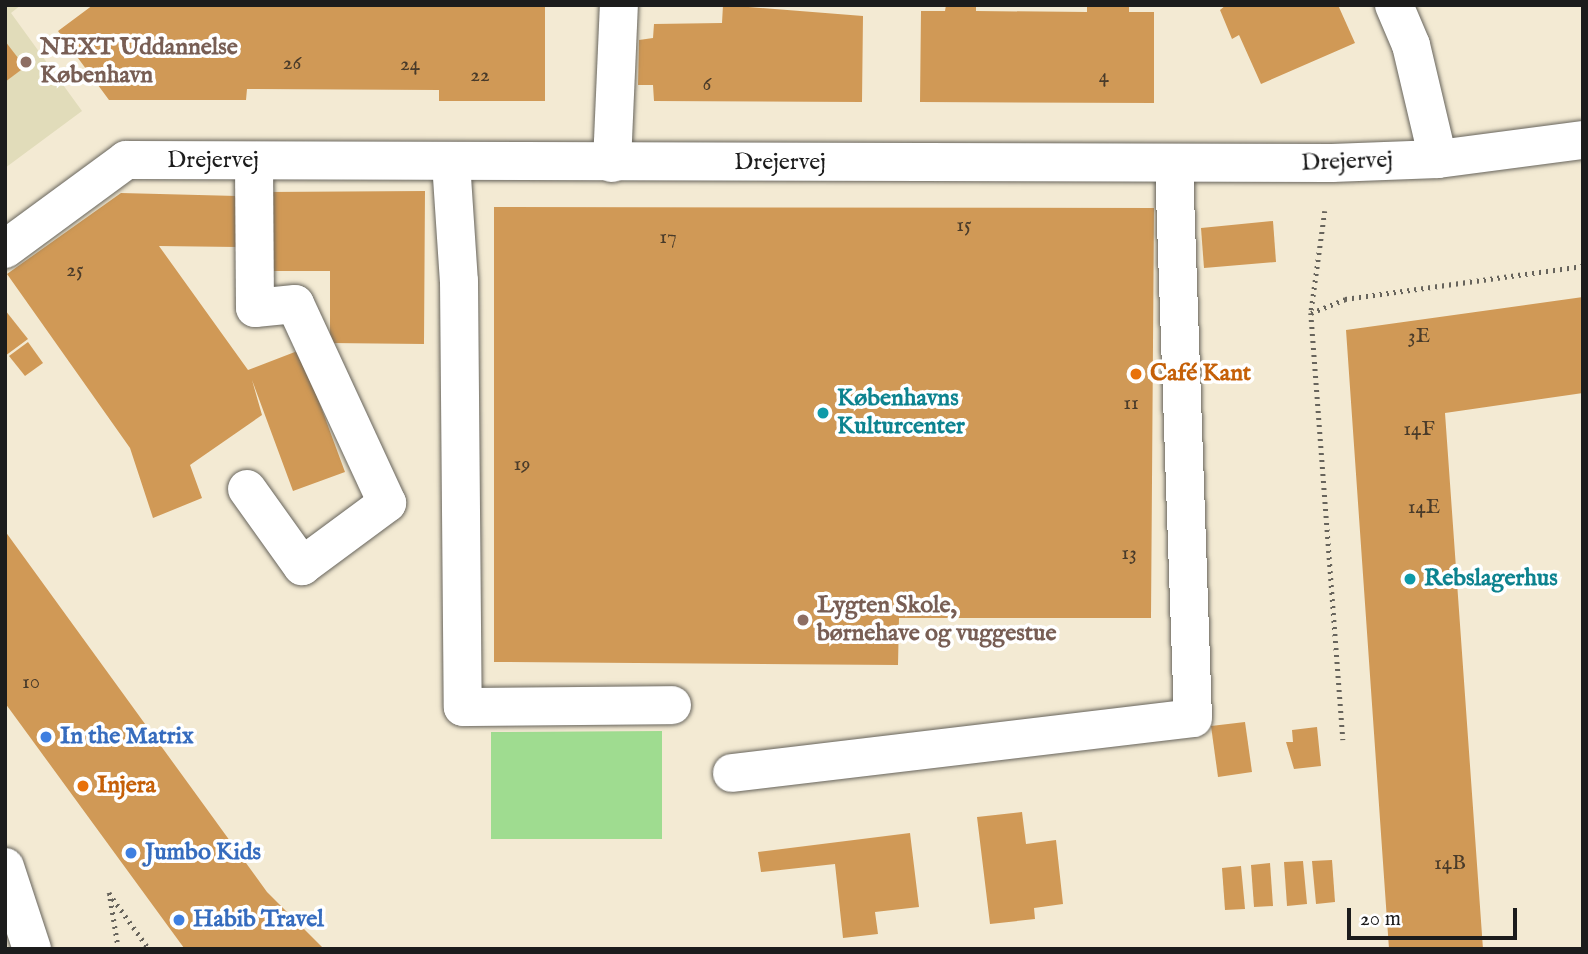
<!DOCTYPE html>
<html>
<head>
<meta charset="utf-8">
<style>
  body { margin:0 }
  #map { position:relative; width:1588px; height:954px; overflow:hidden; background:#f3ead3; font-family:"IM FELL English",serif }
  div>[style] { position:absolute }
  .built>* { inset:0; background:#e1dcba }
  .green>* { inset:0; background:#9fdc90 }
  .building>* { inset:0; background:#d09956 }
  .path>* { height:4.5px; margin-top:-2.25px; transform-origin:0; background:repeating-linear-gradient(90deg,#67645c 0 2px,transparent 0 7px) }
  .roads { filter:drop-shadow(0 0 2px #67645c) drop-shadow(0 0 2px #67645c) }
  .minor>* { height:38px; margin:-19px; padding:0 19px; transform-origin:19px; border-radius:19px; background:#fff }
  .dots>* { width:19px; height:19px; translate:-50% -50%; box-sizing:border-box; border:4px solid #fff; border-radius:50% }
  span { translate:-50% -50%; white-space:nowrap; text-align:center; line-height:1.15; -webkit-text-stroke:7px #fff; paint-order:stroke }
  .number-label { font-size:21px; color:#493b2a }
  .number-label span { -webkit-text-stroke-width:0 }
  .education-label { font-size:24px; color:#785e54; font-weight:700 }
  .left { translate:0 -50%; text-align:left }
  .street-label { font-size:24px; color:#1c1c1c }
  .food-label { font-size:24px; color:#c56008; font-weight:700 }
  .culture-label { font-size:24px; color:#0d838f; font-weight:700 }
  .shop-label { font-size:24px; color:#366cbe; font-weight:700 }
  .frame { position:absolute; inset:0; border:7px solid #1c1c1c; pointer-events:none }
  .scale { position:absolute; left:1347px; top:908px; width:170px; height:32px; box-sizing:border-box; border:4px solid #1c1c1c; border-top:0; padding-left:9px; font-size:21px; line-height:24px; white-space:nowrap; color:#1c1c1c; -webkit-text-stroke:5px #fff; paint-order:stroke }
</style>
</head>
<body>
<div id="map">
  <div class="built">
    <i style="clip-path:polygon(5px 5px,21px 5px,11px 13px,82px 111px,5px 168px)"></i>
  </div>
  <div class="green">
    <i style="clip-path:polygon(662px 731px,662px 839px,491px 839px,491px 732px)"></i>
  </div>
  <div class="building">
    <i style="clip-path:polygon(93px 5px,545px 5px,545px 101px,439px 101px,439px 90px,247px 89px,246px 100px,109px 100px,58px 31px)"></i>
    <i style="clip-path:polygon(723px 5px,863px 16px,862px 102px,654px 101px,653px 85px,638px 85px,639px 40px,653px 38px,654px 24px,722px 23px)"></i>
    <i style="clip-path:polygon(946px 5px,976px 5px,976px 11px,1087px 12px,1087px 5px,1129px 5px,1129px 12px,1154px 12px,1154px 103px,920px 102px,921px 11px,945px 11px)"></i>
    <i style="clip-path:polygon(1226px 5px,1338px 5px,1355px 43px,1261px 84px,1239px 35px,1232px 39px,1220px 10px)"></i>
    <i style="clip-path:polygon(5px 41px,25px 67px,5px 82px)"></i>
    <i style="clip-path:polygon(425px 191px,424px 344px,330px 343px,330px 271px,267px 271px,267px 192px)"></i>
    <i style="clip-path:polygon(121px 193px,237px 196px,237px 247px,159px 246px,248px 370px,300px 350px,345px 472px,293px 491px,252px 380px,262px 415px,190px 465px,202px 498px,153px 518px,130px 448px,7px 274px)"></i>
    <i style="clip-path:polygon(494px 207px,1154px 208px,1151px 618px,899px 618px,898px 665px,494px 662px)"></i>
    <i style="clip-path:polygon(1273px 221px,1276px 262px,1204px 268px,1201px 228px)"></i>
    <i style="clip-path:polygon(1583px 297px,1583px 393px,1445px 413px,1483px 949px,1389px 949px,1346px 330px)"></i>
    <i style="clip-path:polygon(5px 310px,28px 339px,5px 356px)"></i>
    <i style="clip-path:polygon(28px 342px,43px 363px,25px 376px,9px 356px)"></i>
    <i style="clip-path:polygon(5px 531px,267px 892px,324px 949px,184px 948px,5px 703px)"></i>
    <i style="clip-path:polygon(1245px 722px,1252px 772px,1218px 777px,1211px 726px)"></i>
    <i style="clip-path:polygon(1317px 727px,1321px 766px,1294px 769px,1286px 742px,1293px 742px,1292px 730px)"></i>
    <i style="clip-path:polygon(1022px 812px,1026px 844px,1056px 840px,1063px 904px,1034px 908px,1035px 919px,990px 924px,977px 817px)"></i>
    <i style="clip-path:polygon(910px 833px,919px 907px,875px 912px,878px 934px,843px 938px,835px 864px,761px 872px,758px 852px)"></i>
    <i style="clip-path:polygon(1332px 860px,1335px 902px,1316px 904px,1312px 861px)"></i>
    <i style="clip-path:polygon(1303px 861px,1307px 904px,1287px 906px,1284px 862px)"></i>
    <i style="clip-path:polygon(1270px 863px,1273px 906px,1254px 907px,1251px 865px)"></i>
    <i style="clip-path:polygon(1241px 866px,1245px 909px,1225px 910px,1222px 868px)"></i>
  </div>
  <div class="path">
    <i style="left:1325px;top:211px;width:103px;rotate:97.8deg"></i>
    <i style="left:1311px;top:313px;width:428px;rotate:85.7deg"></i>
    <i style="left:1311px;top:313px;width:37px;rotate:-22deg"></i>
    <i style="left:1345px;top:299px;width:240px;rotate:-7.9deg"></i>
    <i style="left:118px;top:949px;width:57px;rotate:-99.1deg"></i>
    <i style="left:109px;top:893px;width:69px;rotate:54.5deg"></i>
  </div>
  <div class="roads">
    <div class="minor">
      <i style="left:1394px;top:5px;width:43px;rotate:67deg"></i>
      <i style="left:1411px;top:45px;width:117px;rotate:76.7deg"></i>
      <i style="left:451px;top:162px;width:119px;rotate:86.2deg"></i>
      <i style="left:459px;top:281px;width:426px;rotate:89.5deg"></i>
      <i style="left:463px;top:707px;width:209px;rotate:-0.5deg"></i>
      <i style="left:612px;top:163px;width:158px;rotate:-87.5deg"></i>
      <i style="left:5px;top:249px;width:150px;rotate:-36.3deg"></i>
      <i style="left:126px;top:160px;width:1206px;rotate:0.14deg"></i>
      <i style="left:1332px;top:163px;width:106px;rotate:-2.2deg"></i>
      <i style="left:1438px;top:159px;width:146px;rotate:-7.5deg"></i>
      <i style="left:247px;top:489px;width:95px;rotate:54.5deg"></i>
      <i style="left:302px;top:566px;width:106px;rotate:-36.5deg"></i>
      <i style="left:387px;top:503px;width:219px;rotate:-114.8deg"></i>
      <i style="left:295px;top:304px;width:40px;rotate:174.3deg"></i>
      <i style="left:255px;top:308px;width:147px;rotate:-90.4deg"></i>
      <i style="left:732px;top:773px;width:464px;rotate:-6.8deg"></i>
      <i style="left:1193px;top:718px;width:553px;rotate:-91.97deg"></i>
      <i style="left:5px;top:867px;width:86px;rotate:71.8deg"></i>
    </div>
  </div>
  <div class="dots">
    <i style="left:26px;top:62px;background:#8d6e63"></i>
    <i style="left:1136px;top:374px;background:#e8710a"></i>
    <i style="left:823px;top:413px;background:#0f9aa8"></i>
    <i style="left:1410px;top:579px;background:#0f9aa8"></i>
    <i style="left:803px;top:620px;background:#8d6e63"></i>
    <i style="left:46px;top:737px;background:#3f7fe0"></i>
    <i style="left:83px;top:786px;background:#e8710a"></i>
    <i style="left:131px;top:853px;background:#3f7fe0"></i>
    <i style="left:179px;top:920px;background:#3f7fe0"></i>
  </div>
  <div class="number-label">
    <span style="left:292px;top:64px">26</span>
    <span style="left:410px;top:65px">24</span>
    <span style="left:480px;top:76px">22</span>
    <span style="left:1104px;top:77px">4</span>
    <span style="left:707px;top:85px">6</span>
    <span style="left:964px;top:226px">15</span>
    <span style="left:668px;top:238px">17</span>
    <span style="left:75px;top:271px">25</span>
    <span style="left:1419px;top:337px">3E</span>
    <span style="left:1131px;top:404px">11</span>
    <span style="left:1419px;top:430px">14F</span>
    <span style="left:522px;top:465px">19</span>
    <span style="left:1424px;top:508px">14E</span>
    <span style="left:1129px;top:554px">13</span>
    <span style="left:31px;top:683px">10</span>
    <span style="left:1450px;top:864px">14B</span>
  </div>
  <div class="education-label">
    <span class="left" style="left:40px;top:62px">NEXT Uddannelse<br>København</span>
    <span class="left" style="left:817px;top:620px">Lygten Skole,<br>børnehave og vuggestue</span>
  </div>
  <div class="street-label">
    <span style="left:213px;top:161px">Drejervej</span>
    <span style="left:1347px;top:162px;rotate:-2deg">Drejervej</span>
    <span style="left:780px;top:163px">Drejervej</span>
  </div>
  <div class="food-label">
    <span class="left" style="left:1150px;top:374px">Café Kant</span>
    <span class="left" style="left:97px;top:786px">Injera</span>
  </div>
  <div class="culture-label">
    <span class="left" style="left:837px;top:413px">Københavns<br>Kulturcenter</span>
    <span class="left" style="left:1424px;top:579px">Rebslagerhus</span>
  </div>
  <div class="shop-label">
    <span class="left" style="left:60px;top:737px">In the Matrix</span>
    <span class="left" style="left:145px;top:853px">Jumbo Kids</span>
    <span class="left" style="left:193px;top:920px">Habib Travel</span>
  </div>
  <div class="frame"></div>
  <div class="scale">20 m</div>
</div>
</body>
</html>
